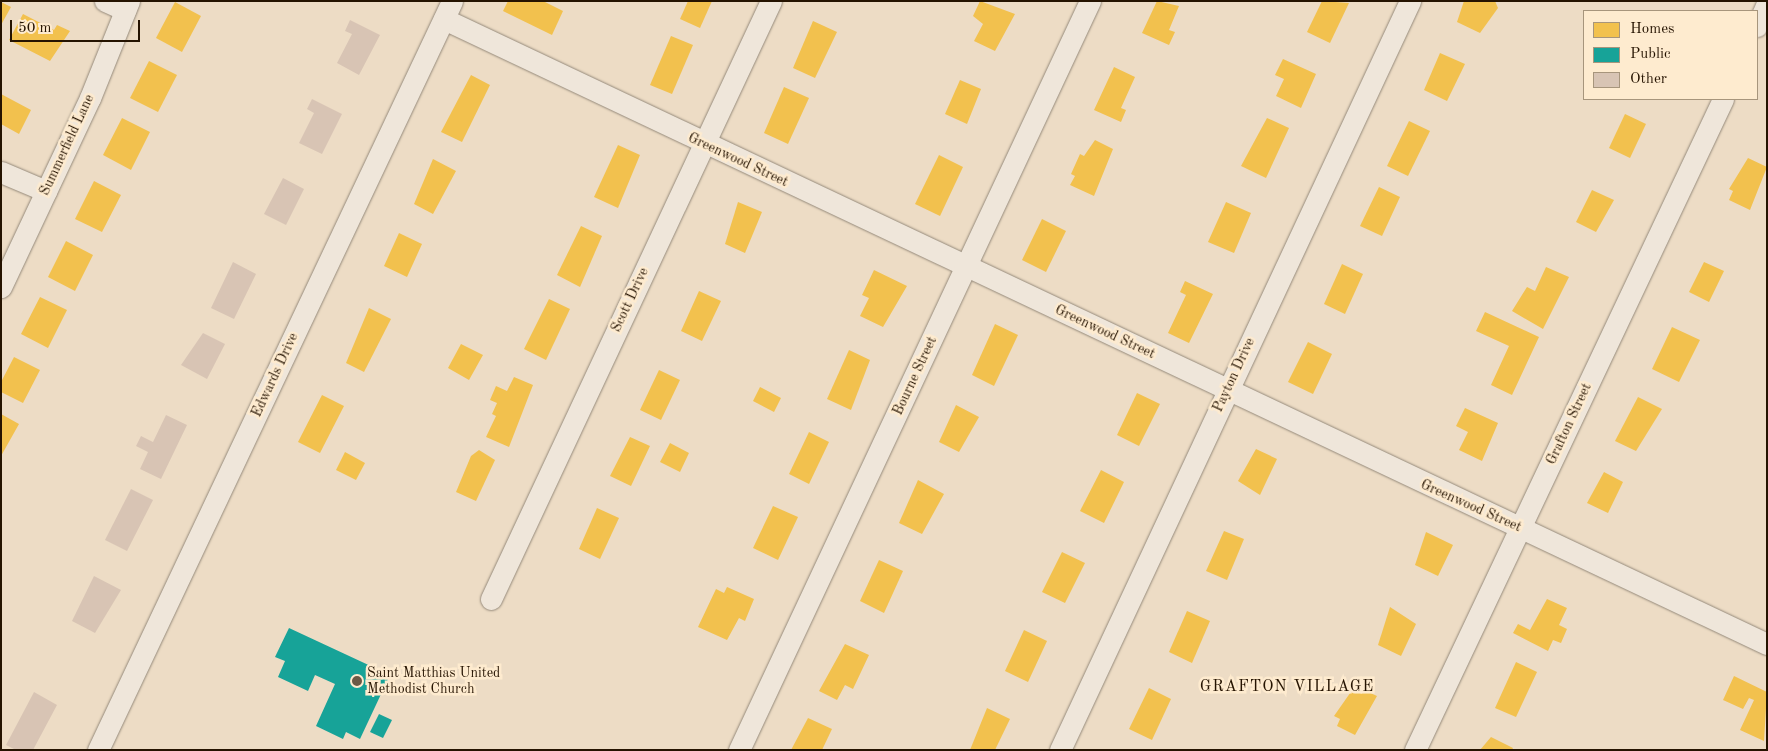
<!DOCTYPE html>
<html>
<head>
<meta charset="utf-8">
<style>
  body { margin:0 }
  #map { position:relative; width:1768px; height:751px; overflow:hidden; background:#eddcc5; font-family:"Old Standard TT",serif }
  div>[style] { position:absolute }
  .homes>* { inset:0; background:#f2c14e }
  .public>* { inset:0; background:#17a398 }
  .building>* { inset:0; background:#d8c4b4 }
  .roads { filter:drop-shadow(0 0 1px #94897a) drop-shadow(0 0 1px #94897a) }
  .minor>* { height:21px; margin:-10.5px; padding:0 10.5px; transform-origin:10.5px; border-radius:10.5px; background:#efe6da }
  .dots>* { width:14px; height:14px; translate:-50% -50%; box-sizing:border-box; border:2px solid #feebcf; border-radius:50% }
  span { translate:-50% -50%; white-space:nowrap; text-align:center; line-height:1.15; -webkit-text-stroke:5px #feebcf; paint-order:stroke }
  .street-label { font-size:14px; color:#251300 }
  .poi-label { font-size:14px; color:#251300 }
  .left { translate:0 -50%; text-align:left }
  .quarter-label { font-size:16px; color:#251300; letter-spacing:1px }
  .frame { position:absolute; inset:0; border:2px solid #251300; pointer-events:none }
  .legend { position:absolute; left:1583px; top:10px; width:175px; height:90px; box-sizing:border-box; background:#feebcf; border:1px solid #a7957c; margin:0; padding:6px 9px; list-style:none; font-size:15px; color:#251300 }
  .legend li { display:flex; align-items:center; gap:10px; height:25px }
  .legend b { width:25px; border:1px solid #a7957c }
  .scale { position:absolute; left:10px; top:20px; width:130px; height:22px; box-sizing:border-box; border:2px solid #251300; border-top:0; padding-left:6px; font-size:15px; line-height:18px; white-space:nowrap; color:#251300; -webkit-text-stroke:4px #feebcf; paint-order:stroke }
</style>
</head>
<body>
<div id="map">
  <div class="homes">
    <i style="clip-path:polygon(508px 1px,543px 1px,563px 11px,552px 35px,503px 11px)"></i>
    <i style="clip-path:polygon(688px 1px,712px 1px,700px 28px,680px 19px)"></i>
    <i style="clip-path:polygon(980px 1px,1015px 14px,995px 51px,974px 41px,983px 24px,973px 16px)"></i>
    <i style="clip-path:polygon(1157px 1px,1179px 6px,1169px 30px,1175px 32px,1169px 45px,1142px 33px)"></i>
    <i style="clip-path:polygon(1322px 1px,1349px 3px,1330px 43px,1307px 32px)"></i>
    <i style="clip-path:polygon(1464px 1px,1495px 1px,1498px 8px,1480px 33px,1457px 22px)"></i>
    <i style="clip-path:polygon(1px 2px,11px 7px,1px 25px)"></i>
    <i style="clip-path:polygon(175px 2px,201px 16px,182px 52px,156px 38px)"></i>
    <i style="clip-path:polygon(23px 14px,54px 30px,57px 25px,70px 31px,50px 61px,9px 40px)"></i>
    <i style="clip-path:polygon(813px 21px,837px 32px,815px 78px,793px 68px)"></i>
    <i style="clip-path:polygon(671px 36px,693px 45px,672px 94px,650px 85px)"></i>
    <i style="clip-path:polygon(1440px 53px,1465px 64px,1447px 101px,1424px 90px)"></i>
    <i style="clip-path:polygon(1283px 59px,1316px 74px,1301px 108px,1276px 96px,1284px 79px,1275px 75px)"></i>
    <i style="clip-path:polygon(149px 61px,177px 75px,158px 112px,130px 98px)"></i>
    <i style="clip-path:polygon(1114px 67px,1135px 77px,1121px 108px,1126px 110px,1121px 122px,1094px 110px)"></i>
    <i style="clip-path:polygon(471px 75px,490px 85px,462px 142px,441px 132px)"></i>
    <i style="clip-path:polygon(960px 80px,981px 89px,967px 124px,945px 114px)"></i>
    <i style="clip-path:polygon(784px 87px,809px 98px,788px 144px,764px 133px)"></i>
    <i style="clip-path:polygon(1px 94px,31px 110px,19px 134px,1px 124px)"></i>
    <i style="clip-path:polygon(1625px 114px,1646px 124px,1630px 158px,1609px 148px)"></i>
    <i style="clip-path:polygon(122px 118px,150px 132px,131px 170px,103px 155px)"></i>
    <i style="clip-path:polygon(1267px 118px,1289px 128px,1266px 178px,1241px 166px)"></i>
    <i style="clip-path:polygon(1409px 121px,1430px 131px,1408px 176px,1387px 166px)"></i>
    <i style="clip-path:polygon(1095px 140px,1113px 149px,1094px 196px,1070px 185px,1075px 176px,1071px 174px,1080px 154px,1084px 156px)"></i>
    <i style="clip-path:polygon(618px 145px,640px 155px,618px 208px,594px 197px)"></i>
    <i style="clip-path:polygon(939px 155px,963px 167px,940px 216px,915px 204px)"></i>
    <i style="clip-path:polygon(1748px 158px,1767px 167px,1750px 210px,1729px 200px,1733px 191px,1729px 189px)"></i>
    <i style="clip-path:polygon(433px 159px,456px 171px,433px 214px,414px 204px)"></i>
    <i style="clip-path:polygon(94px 181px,121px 195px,102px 232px,75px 219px)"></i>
    <i style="clip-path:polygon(1379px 187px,1400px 197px,1382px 236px,1360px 226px)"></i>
    <i style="clip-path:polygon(1592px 190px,1614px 200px,1596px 232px,1576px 222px)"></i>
    <i style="clip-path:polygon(738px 202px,762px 212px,745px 253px,725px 244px)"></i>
    <i style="clip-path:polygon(1226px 202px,1251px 213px,1234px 253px,1208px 242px)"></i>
    <i style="clip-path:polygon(1042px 219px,1066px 231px,1046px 272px,1022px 260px)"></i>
    <i style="clip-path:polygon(581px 226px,602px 236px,580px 287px,557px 275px)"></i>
    <i style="clip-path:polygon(399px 233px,422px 244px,407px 277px,384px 266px)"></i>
    <i style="clip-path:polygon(66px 241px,93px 255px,75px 291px,48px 277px)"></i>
    <i style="clip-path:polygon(1704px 262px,1724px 271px,1709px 302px,1689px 292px)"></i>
    <i style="clip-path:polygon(1342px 264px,1363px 274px,1345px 314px,1324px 304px)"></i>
    <i style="clip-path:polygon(1546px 267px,1569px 277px,1543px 329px,1512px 311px,1527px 287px,1535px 291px)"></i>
    <i style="clip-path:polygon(874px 270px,907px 286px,883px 327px,860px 316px,869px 298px,862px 295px)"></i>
    <i style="clip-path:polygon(1185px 281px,1213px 294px,1189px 343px,1168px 333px,1186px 295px,1180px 292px)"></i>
    <i style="clip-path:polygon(699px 291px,721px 301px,702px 341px,681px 331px)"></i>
    <i style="clip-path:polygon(40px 297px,67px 310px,48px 348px,21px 334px)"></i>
    <i style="clip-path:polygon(549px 299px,570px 309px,546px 360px,524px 349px)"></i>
    <i style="clip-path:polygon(369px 308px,391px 319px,364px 372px,346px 363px)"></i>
    <i style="clip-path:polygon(1485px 312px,1539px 337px,1512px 395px,1491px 385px,1509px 346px,1476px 331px)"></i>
    <i style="clip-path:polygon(995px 324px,1018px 335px,994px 386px,972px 375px)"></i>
    <i style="clip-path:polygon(1672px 327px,1700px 340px,1679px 382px,1652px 369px)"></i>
    <i style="clip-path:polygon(1308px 342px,1332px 354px,1313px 394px,1288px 382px)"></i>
    <i style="clip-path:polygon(461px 344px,483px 355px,469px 380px,448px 368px)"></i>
    <i style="clip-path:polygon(849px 350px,870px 360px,851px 410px,827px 399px)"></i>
    <i style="clip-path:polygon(14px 357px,40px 370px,23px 403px,1px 392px,1px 382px)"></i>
    <i style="clip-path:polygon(659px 370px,680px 380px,661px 420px,640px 410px)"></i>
    <i style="clip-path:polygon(514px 377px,533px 385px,509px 447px,486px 437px,496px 416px,492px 414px,497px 403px,490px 400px,496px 386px,507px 391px)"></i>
    <i style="clip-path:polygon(760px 387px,781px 398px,774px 412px,753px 401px)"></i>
    <i style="clip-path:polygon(1137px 393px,1160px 404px,1139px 446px,1117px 435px)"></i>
    <i style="clip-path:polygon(322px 395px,344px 406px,320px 453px,298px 442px)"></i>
    <i style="clip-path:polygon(1638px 397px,1662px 409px,1636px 451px,1615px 441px)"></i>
    <i style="clip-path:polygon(956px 405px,979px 417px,959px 452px,939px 442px)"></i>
    <i style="clip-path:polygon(1465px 408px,1498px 423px,1482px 461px,1459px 450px,1468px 432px,1456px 426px)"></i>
    <i style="clip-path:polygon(1px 414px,19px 424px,1px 456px)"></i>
    <i style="clip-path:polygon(809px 432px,829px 442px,809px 484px,789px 474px)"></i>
    <i style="clip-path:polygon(630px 437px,650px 446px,631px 486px,610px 476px)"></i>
    <i style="clip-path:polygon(670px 443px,689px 453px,680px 472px,660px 462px)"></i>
    <i style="clip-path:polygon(1256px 449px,1277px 459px,1260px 495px,1238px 481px)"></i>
    <i style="clip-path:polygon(479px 450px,495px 460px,476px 501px,456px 492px,471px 456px)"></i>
    <i style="clip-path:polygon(345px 452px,365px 463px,356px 480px,336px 470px)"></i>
    <i style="clip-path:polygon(1101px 470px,1124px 482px,1104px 523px,1080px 511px)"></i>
    <i style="clip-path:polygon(1604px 472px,1623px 482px,1608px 513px,1587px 503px)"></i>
    <i style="clip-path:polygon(918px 480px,944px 494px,922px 534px,899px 523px)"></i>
    <i style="clip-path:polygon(773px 506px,798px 517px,778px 560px,753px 548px)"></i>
    <i style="clip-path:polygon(597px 508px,619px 518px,600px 559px,579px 549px)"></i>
    <i style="clip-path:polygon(1224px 531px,1244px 539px,1227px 580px,1206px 571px)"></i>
    <i style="clip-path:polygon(1426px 532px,1453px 545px,1438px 576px,1415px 565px)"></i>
    <i style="clip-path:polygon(1062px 552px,1085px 563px,1065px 603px,1042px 592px)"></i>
    <i style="clip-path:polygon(879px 560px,903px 571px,884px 613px,860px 601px)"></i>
    <i style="clip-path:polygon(727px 587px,754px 599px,745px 621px,739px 618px,727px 640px,698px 627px,716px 589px,724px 593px)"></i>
    <i style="clip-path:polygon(1547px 599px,1567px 608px,1559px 625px,1567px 629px,1561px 643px,1553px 640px,1548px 651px,1513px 633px,1518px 624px,1530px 630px)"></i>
    <i style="clip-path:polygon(1390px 607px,1416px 624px,1401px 656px,1378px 645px)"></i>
    <i style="clip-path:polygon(1187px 611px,1210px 621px,1192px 663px,1169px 652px)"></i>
    <i style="clip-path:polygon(1024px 630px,1047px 641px,1028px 682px,1005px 671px)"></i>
    <i style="clip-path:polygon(845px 644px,869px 655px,853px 689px,845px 685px,837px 700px,819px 691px)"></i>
    <i style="clip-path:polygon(1516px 662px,1537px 672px,1516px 717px,1495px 708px)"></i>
    <i style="clip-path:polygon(1734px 676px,1767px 692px,1764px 741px,1740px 730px,1754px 700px,1749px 698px,1743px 709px,1723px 700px)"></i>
    <i style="clip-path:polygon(1355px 686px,1377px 696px,1355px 735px,1337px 726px,1340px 719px,1334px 716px)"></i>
    <i style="clip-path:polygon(1149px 688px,1171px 699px,1152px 740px,1129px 729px)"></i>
    <i style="clip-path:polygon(987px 708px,1010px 719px,995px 750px,970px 750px)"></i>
    <i style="clip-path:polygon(808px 718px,832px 729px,822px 750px,791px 750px)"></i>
    <i style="clip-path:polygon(1491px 737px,1513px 748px,1512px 750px,1480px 750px)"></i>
  </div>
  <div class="public">
    <i style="clip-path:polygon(289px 628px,390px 675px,360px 739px,346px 732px,343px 739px,316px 726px,335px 684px,315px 675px,308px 691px,278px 677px,285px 661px,275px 657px)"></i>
    <i style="clip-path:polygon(379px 714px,392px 720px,383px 738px,370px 732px)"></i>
  </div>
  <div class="building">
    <i style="clip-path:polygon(350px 20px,380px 35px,359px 75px,337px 63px,352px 34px,345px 31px)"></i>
    <i style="clip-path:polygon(312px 99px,342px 114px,322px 154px,299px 143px,314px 113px,307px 109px)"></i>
    <i style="clip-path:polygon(283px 178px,304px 189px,286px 225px,264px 214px)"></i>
    <i style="clip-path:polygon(233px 262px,256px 274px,234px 319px,211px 308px)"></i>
    <i style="clip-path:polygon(203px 333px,225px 344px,207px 379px,181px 365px)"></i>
    <i style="clip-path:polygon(166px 415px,187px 425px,161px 479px,140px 469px,148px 452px,136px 446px,141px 436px,153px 442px)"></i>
    <i style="clip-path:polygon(131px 489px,153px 500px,127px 551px,105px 540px)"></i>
    <i style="clip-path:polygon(94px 576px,121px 590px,95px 633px,72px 621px)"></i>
    <i style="clip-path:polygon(34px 692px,57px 705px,33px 750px,16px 750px,6px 745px)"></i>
  </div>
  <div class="roads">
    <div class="minor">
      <i style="left:105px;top:1px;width:22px;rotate:24deg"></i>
      <i style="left:444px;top:19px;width:1463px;rotate:25.29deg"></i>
      <i style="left:1757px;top:26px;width:24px;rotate:-66deg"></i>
      <i style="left:1px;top:172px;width:49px;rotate:22.9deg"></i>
      <i style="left:1px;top:287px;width:209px;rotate:-64.8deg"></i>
      <i style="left:90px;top:98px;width:105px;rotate:-68.1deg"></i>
      <i style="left:491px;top:599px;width:660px;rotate:-64.91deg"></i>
      <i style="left:98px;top:750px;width:828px;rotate:-64.7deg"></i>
      <i style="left:739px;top:750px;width:827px;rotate:-64.89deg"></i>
      <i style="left:1060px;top:750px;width:827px;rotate:-64.95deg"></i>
      <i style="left:1415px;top:750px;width:720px;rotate:-64.68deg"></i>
    </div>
  </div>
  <div class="dots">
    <i style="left:357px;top:681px;background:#6b5945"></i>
  </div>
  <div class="street-label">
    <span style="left:67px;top:145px;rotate:-65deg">Summerfield Lane</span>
    <span style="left:738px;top:160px;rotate:25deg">Greenwood Street</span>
    <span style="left:630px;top:300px;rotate:-65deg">Scott Drive</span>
    <span style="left:1105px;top:332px;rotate:25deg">Greenwood Street</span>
    <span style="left:275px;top:375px;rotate:-65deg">Edwards Drive</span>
    <span style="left:1234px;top:375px;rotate:-65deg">Payton Drive</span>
    <span style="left:915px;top:376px;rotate:-65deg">Bourne Street</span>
    <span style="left:1569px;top:424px;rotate:-65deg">Grafton Street</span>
    <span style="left:1471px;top:506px;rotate:24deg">Greenwood Street</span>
  </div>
  <div class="poi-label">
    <span class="left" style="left:367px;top:681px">Saint Matthias United<br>Methodist Church</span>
  </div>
  <div class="quarter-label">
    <span style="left:1287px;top:687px">GRAFTON VILLAGE</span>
  </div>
  <div class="frame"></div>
  <ul class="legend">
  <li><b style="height:14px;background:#f2c14e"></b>Homes</li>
  <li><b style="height:14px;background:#17a398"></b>Public</li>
  <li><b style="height:14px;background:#d8c4b4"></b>Other</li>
  </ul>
  <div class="scale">50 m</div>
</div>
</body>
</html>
